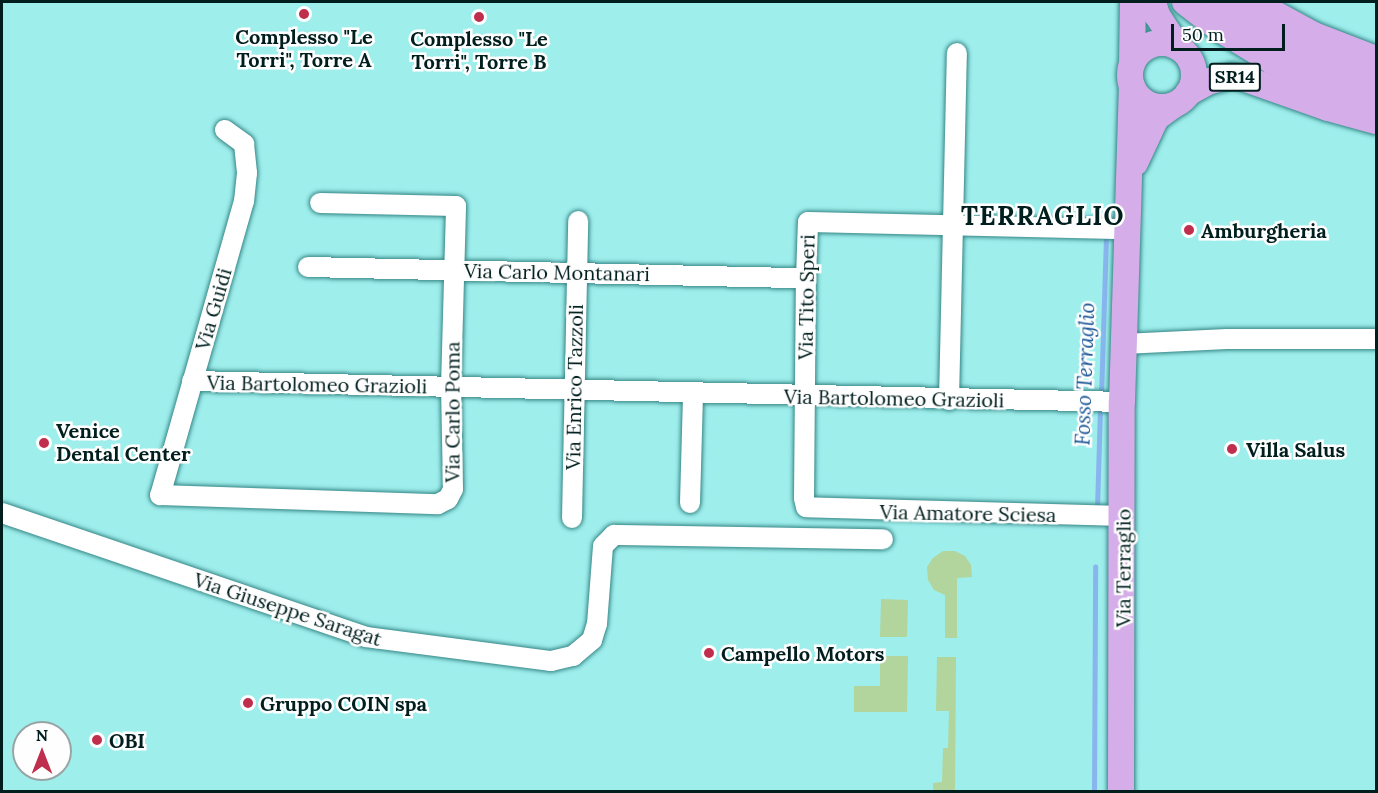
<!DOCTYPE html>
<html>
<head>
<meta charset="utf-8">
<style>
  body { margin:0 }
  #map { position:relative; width:1378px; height:793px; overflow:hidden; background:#9eeeec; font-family:Lora,serif }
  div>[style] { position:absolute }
  .green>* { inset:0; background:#b1d59d }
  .stream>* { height:4.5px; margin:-2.25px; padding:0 2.25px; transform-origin:2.25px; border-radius:2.25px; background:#88b5ee }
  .roads { filter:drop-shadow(0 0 2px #358686) drop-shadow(0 0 2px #358686) }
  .minor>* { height:20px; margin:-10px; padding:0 10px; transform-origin:10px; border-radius:10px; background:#fff }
  .major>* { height:26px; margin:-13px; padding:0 13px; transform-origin:13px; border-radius:13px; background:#d5ade8 }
  .major>.ring { margin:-13px; padding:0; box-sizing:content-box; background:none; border:26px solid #d5ade8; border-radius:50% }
  .dots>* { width:16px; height:16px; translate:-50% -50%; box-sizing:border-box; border:3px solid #fefefe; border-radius:50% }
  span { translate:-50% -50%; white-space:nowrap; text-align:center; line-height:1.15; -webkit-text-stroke:5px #fefefe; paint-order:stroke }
  .shield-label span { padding:2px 4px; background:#fefefe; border:2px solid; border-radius:4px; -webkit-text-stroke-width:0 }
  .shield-label { font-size:18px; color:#001e1e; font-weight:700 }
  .poi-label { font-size:20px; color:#001e1e; font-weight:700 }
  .left { translate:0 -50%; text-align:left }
  .street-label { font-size:20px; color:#001e1e }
  .water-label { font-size:21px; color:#165295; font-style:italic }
  .district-label { font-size:26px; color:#001e1e; font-weight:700; letter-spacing:1.5px }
  .frame { position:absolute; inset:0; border:3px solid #001e1e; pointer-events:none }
  .north { position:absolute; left:12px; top:721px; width:60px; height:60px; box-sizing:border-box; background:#fefefe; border:2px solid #98a4a4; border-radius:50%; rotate:0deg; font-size:16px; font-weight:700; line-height:24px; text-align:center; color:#001e1e }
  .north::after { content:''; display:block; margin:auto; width:21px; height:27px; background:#bf2e4c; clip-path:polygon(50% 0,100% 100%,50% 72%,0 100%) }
  .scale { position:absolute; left:1171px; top:24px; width:114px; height:27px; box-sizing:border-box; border:3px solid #001e1e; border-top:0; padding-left:8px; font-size:18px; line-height:21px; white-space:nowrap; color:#001e1e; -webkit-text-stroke:4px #fefefe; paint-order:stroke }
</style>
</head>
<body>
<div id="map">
  <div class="green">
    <i style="clip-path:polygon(943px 551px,955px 551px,965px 556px,971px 565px,972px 577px,957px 578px,957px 638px,945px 638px,945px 595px,934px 590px,928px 580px,927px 567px,933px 558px)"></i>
    <i style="clip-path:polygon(881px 599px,908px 600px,907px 637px,880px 637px)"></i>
    <i style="clip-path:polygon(880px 656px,908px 656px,907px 712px,854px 712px,854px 686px,880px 686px)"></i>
    <i style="clip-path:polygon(937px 657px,956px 657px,955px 791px,933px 791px,933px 783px,942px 782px,943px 748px,948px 748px,949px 711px,936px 711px)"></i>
  </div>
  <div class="stream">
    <i style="left:1101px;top:396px;width:156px;rotate:-88.2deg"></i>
    <i style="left:1097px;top:509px;width:101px;rotate:-88.3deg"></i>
    <i style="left:1094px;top:792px;width:225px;rotate:-89.7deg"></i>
  </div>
  <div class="roads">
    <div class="minor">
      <i style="left:225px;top:130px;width:24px;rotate:36deg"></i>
      <i style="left:244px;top:144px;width:29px;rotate:84deg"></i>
      <i style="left:247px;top:173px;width:28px;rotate:96deg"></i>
      <i style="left:244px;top:201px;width:306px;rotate:105.9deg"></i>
      <i style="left:160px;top:495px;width:278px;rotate:1.9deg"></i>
      <i style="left:438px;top:504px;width:11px;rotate:-27deg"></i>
      <i style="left:448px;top:499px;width:11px;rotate:-63deg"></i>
      <i style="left:453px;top:489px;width:102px;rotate:-91.1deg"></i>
      <i style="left:451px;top:387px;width:181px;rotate:-88.4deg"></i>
      <i style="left:456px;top:206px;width:136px;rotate:-178.7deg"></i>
      <i style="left:308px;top:267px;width:498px;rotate:1.3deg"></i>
      <i style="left:1123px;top:344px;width:104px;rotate:-2.8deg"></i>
      <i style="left:1227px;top:339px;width:149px"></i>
      <i style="left:192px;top:381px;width:930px;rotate:1.29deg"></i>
      <i style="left:949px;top:400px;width:347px;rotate:-88.7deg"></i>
      <i style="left:690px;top:503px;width:110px;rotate:-88.4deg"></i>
      <i style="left:2px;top:513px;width:385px;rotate:18.8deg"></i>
      <i style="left:366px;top:637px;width:187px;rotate:7.4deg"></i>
      <i style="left:551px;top:661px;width:23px;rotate:-13deg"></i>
      <i style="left:573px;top:656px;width:25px;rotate:-40deg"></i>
      <i style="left:592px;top:640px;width:17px;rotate:-73deg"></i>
      <i style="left:597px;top:624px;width:78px;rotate:-85.6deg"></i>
      <i style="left:603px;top:546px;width:16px;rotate:-45deg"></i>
      <i style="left:614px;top:535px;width:269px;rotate:0.9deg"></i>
      <i style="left:1123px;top:516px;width:317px;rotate:-178.4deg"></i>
      <i style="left:806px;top:507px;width:9px;rotate:-103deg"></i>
      <i style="left:804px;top:498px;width:220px;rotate:-89.5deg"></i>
      <i style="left:806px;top:278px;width:56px;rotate:-88deg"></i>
      <i style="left:808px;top:222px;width:319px;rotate:1.3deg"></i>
      <i style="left:572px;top:518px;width:297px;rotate:-88.8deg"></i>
    </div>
    <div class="major">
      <i style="left:1153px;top:2px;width:14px;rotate:73deg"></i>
      <i style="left:1157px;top:15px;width:38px;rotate:57deg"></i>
      <i style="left:1185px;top:2px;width:46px;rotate:37.9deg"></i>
      <i style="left:1221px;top:30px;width:60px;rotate:31.3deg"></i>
      <i style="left:1272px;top:61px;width:36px;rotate:24deg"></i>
      <i style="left:1305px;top:76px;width:75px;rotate:19.4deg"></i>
      <i style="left:1220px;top:2px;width:39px;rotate:35deg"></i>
      <i style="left:1252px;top:24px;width:56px;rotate:28.9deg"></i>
      <i style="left:1301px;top:51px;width:80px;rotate:19.8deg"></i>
      <i style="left:1253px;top:2px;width:69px;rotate:28.4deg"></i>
      <i style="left:1314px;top:35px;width:66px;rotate:21.2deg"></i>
      <i class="ring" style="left:1130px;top:43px;width:38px;height:38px"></i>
      <i style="left:1132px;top:64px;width:62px;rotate:-89.1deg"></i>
      <i style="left:1188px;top:93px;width:25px;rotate:-29deg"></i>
      <i style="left:1210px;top:81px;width:23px;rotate:-13deg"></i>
      <i style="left:1232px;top:76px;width:11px;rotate:10deg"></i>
      <i style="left:1243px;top:78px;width:90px;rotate:19.4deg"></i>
      <i style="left:1328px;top:108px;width:50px;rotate:15.2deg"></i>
      <i style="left:1135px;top:163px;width:50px;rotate:-65deg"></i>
      <i style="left:1156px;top:118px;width:22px;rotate:-36deg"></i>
      <i style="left:1121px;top:792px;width:390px;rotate:-89.9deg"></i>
      <i style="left:1122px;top:402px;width:316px;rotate:-88.2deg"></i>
    </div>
  </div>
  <div class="dots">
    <i style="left:304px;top:14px;background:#bf2e4c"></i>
    <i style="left:479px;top:17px;background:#bf2e4c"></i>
    <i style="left:1189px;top:230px;background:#bf2e4c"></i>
    <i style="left:44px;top:443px;background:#bf2e4c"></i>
    <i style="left:1232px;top:449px;background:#bf2e4c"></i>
    <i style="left:709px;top:653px;background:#bf2e4c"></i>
    <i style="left:248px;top:703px;background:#bf2e4c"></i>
    <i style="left:97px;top:740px;background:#bf2e4c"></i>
  </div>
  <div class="shield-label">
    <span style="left:1235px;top:77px">SR14</span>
  </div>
  <div class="poi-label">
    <span style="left:304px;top:48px">Complesso "Le<br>Torri", Torre A</span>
    <span style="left:479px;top:50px">Complesso "Le<br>Torri", Torre B</span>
    <span class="left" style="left:1201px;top:230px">Amburgheria</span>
    <span class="left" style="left:56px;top:442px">Venice<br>Dental Center</span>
    <span class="left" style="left:1246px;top:449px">Villa Salus</span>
    <span class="left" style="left:721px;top:653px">Campello Motors</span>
    <span class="left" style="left:260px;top:703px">Gruppo COIN spa</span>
    <span class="left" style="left:109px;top:740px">OBI</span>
  </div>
  <div class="street-label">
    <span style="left:557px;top:272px;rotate:1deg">Via Carlo Montanari</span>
    <span style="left:806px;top:297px;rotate:-89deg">Via Tito Speri</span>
    <span style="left:213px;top:309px;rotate:-74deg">Via Guidi</span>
    <span style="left:317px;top:384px;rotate:1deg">Via Bartolomeo Grazioli</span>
    <span style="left:574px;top:387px;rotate:-89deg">Via Enrico Tazzoli</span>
    <span style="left:894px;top:398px;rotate:1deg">Via Bartolomeo Grazioli</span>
    <span style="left:452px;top:412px;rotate:-90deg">Via Carlo Poma</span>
    <span style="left:968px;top:513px;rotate:1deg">Via Amatore Sciesa</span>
    <span style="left:1123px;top:568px;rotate:-90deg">Via Terraglio</span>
    <span style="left:288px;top:609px;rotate:18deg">Via Giuseppe Saragat</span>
  </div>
  <div class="water-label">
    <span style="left:1085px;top:374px;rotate:-88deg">Fosso Terraglio</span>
  </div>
  <div class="district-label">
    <span style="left:1043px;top:216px">TERRAGLIO</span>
  </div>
  <div class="frame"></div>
  <div class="north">N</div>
  <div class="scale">50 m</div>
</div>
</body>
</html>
